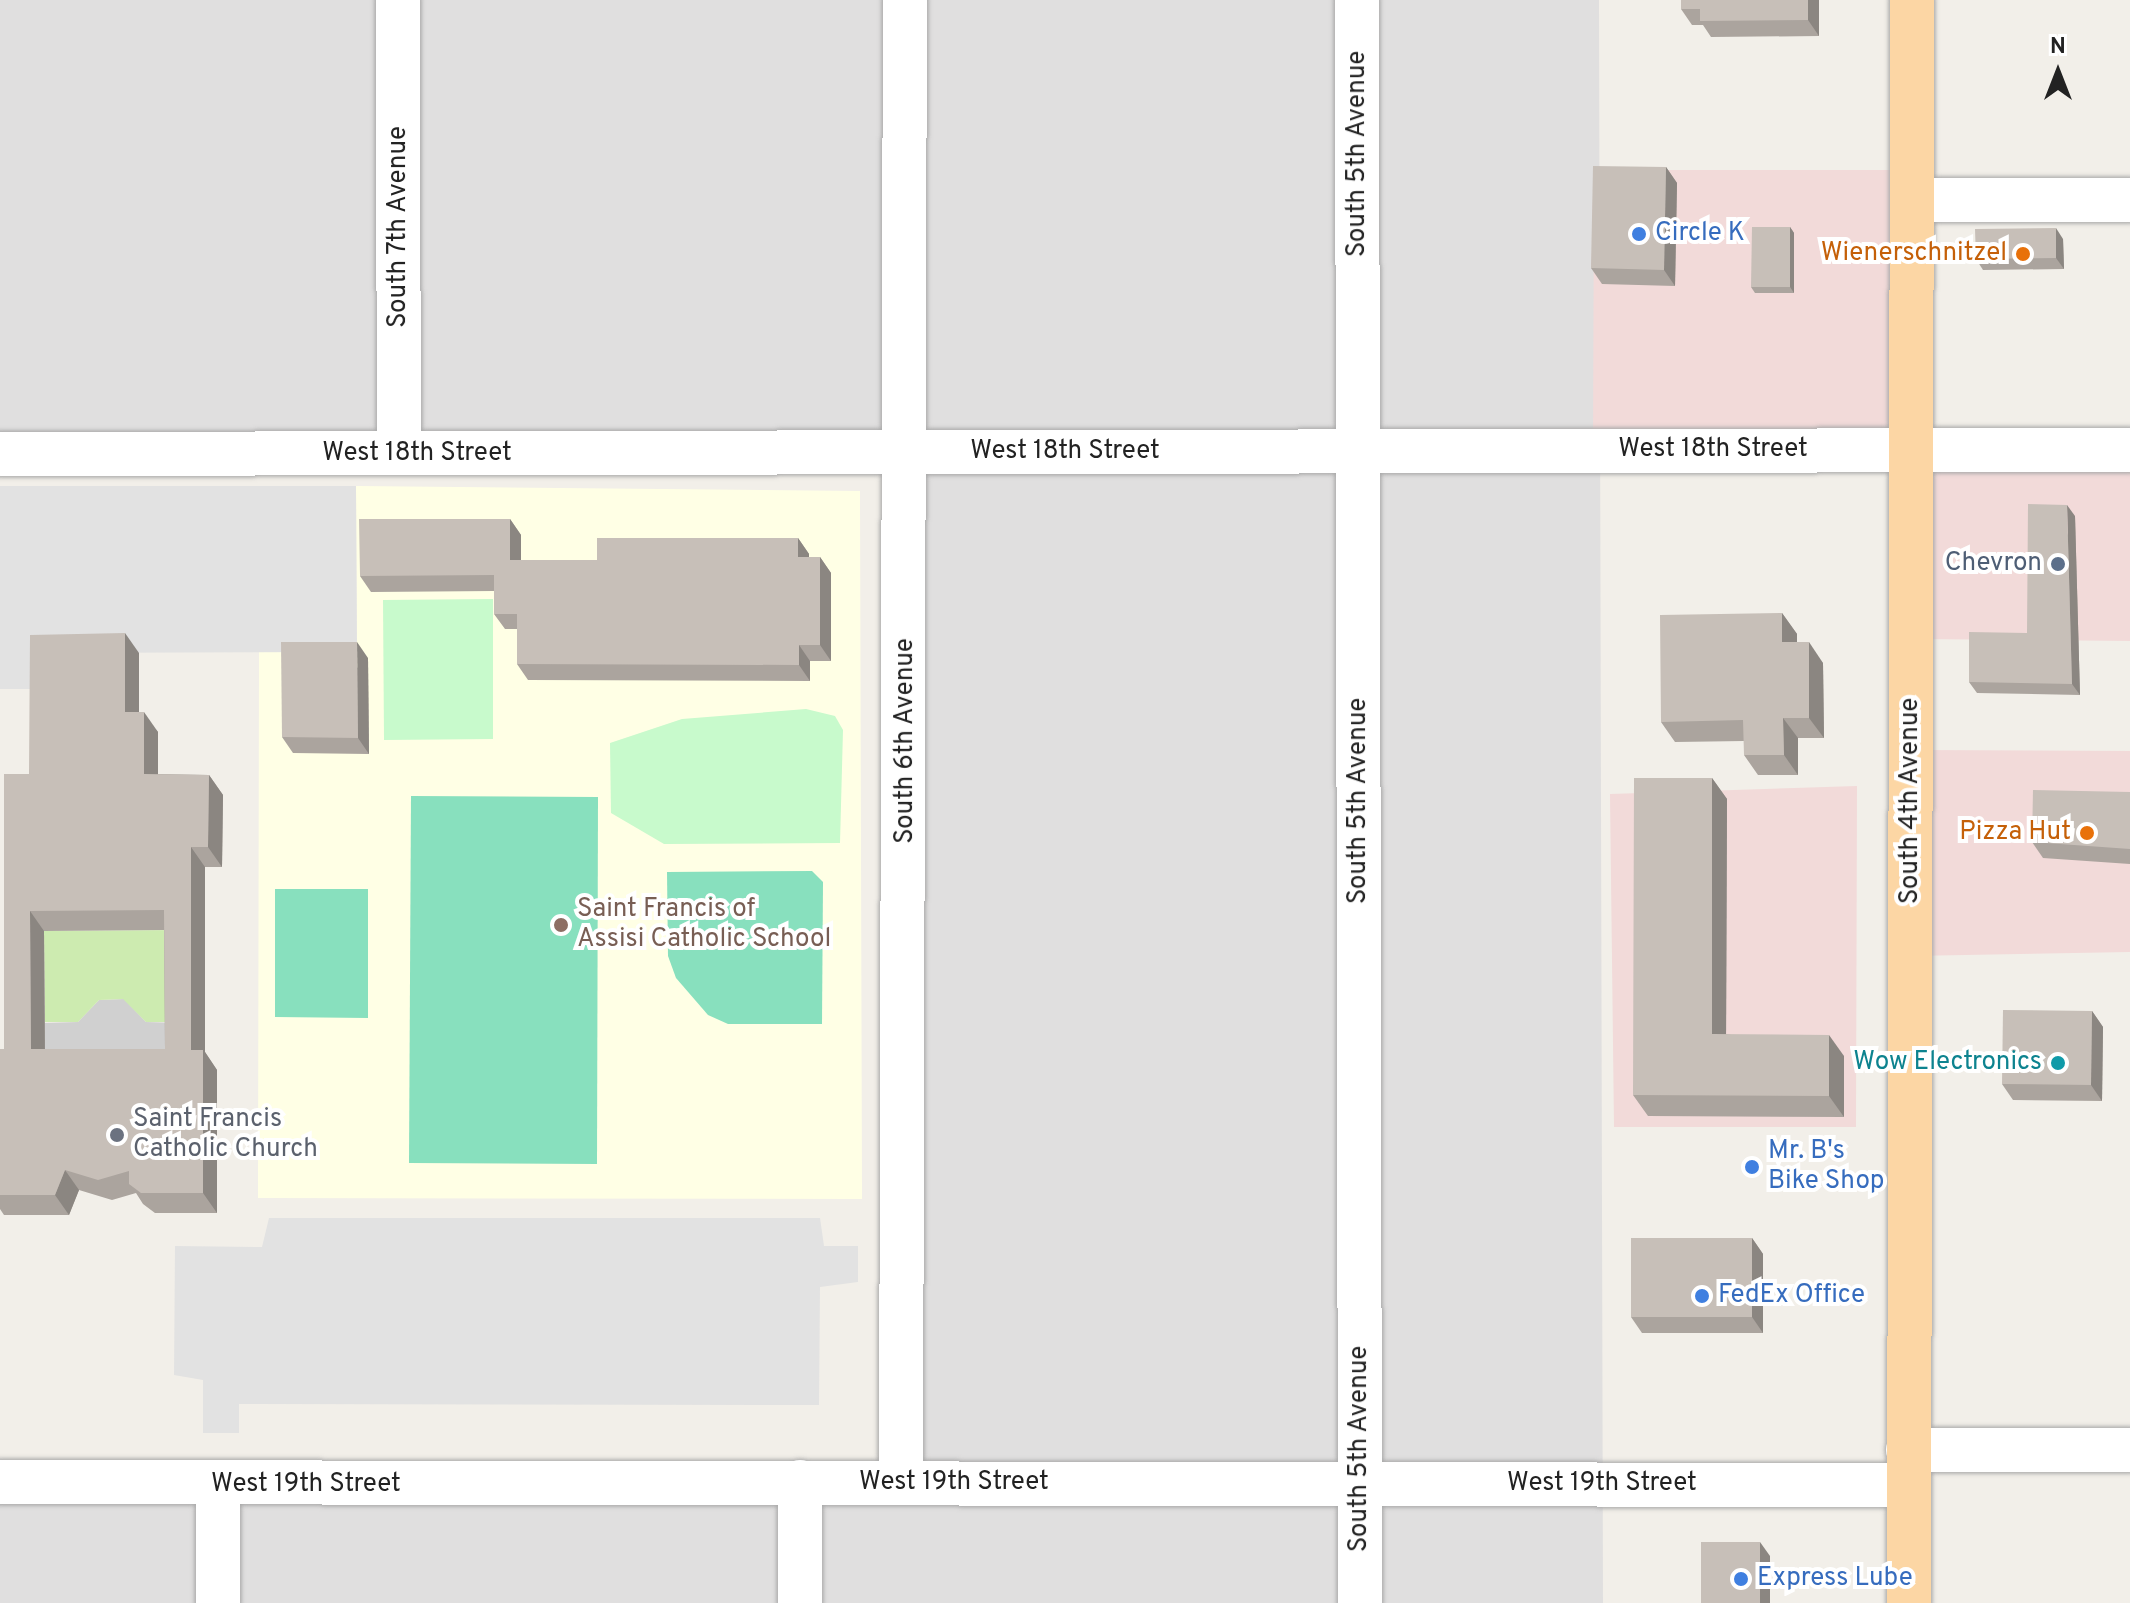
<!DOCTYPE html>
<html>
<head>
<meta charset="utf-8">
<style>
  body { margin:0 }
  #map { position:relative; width:2130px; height:1603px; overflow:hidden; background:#f2efe9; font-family:Overpass,sans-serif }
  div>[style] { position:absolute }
  .residential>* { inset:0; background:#e0dfdf }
  .commercial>* { inset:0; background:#f2dad9 }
  .education>* { inset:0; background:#ffffe5 }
  .religious>* { inset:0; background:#d0d0d0 }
  .grass>* { inset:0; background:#cdebb0 }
  .park>* { inset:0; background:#c8facc }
  .pitch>* { inset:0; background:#88e0be }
  .parking>* { inset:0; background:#e2e2e2 }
  .roads { filter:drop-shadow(0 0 2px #a9a9a9) drop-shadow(0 0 2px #a9a9a9) }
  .minor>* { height:44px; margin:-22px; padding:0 22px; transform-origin:22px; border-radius:22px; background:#fff }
  .major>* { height:44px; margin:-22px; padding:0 22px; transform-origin:22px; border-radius:22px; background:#fcd6a4 }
  .wall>* { inset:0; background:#aba49e }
  .shaded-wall>* { inset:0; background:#8b8681 }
  .building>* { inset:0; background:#c7bfb8 }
  .dots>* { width:22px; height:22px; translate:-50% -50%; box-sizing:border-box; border:4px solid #fff; border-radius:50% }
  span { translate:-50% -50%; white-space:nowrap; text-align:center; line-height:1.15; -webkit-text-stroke:8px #fff; paint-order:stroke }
  .street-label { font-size:26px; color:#222 }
  .shop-label { font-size:26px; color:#366cbe }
  .left { translate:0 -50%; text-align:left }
  .food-label { font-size:26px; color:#c56008 }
  .right { translate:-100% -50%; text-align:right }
  .service-label { font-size:26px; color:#4e5e75 }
  .education-label { font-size:26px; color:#785e54 }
  .culture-label { font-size:26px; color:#0d838f }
  .worship-label { font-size:26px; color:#5b616d }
  .north { position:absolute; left:2018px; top:32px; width:80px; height:80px; -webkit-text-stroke:6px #fff; paint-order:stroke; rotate:0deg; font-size:22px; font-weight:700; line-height:32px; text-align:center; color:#222 }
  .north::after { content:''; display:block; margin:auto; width:28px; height:36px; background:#222; clip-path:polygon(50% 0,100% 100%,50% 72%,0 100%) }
</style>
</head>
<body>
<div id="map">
  <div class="residential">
    <i style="clip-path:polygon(0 0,1599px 0,1603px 1603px,0 1603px,0 1481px,901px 1482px,907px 453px,0 454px)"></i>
  </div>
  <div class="commercial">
    <i style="clip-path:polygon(1594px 170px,1913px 170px,1913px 450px,2130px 449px,2130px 641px,1915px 639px,1915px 750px,2130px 751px,2130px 952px,1910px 956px,1913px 453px,1593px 451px)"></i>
    <i style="clip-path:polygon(1857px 786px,1856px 1127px,1614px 1127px,1610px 794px)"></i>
  </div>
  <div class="education">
    <i style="clip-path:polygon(356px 486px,860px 491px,862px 1199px,258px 1198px,259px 652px,357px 652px)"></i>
  </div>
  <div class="religious">
    <i style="clip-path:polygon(124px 999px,146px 1022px,178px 1023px,179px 1069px,45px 1069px,45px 1023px,78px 1022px,99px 1000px)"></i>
  </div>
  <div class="grass">
    <i style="clip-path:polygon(178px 930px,178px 1022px,146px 1022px,123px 999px,99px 1000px,78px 1022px,45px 1022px,44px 931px)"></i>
  </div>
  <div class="park">
    <i style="clip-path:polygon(493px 599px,493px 739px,384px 740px,383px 600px)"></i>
    <i style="clip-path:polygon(806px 709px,835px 716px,843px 730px,840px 843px,664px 844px,611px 813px,610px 743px,682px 719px)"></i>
  </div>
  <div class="pitch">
    <i style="clip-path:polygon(411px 796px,598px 797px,597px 1164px,409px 1163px)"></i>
    <i style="clip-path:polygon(812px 871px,823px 882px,822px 1024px,728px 1024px,708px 1015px,676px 978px,668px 956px,667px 872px)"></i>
    <i style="clip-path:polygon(275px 889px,368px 889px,368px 1018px,275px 1017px)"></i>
  </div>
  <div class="parking">
    <i style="clip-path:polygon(0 486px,356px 486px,357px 652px,38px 653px,38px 689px,0 689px)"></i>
    <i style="clip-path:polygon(269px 1218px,820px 1218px,824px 1246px,858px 1246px,858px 1282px,820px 1287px,819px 1405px,239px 1404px,239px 1433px,203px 1433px,203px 1380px,174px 1375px,175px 1246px,262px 1247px)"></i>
  </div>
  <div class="roads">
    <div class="minor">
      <i style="left:398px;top:0;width:453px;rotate:89.9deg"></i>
      <i style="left:1357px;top:0;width:1603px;rotate:89.89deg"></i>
      <i style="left:1913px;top:200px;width:217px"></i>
      <i style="left:0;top:454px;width:2130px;rotate:-0.11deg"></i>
      <i style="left:1908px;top:1450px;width:222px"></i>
      <i style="left:0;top:1482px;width:1909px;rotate:0.09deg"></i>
      <i style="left:800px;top:1482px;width:121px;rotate:90deg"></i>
      <i style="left:901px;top:1483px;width:1483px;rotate:-89.85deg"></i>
      <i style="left:218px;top:1485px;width:118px;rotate:90deg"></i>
    </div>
    <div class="major">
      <i style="left:1909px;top:1603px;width:1603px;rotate:-89.89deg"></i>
    </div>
  </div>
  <div class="wall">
    <i style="clip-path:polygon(1819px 0,1819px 36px,1711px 37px,1703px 25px,1692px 25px,1681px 9px)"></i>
    <i style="clip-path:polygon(1666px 167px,1677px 183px,1675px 286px,1602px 284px,1591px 268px)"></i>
    <i style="clip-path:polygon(1790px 227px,1794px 233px,1794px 293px,1755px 293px,1751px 287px)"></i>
    <i style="clip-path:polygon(2063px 239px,2064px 269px,1983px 270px,1976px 259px)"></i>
    <i style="clip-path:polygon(2075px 516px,2080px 695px,1977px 693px,1969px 682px,2027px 633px)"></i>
    <i style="clip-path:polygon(510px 519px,521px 535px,521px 560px,597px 560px,798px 538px,809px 554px,809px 557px,820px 557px,831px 573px,831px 661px,810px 661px,810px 681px,528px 680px,517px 664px,517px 629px,505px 629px,494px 614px,494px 591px,371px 592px,360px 576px)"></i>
    <i style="clip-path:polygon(1782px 613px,1797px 634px,1797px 642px,1823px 663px,1824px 738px,1798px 738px,1798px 775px,1758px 775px,1744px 755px,1744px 741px,1675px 742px,1661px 722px)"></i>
    <i style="clip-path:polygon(evenodd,139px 653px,139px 712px,158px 732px,158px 774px,209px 775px,223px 795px,222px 867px,205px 867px,205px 1052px,217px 1070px,217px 1213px,155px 1213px,143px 1204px,136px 1193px,112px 1200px,79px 1190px,69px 1215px,4px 1215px,0 1209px,0 1049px,4px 1049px,29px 774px,139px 653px,164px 930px,165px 1049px,45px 1049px,44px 931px,164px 930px)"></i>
    <i style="clip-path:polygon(368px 658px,369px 754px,293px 753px,282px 737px)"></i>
    <i style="clip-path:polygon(1712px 778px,1727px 799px,1726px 1034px,1844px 1056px,1844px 1117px,1648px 1116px,1633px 1095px)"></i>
    <i style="clip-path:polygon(2130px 792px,2130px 864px,2043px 858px,2032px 842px)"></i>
    <i style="clip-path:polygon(2092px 1011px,2103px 1027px,2102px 1101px,2013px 1100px,2002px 1084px)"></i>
    <i style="clip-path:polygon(1752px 1238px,1763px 1254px,1763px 1333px,1642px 1333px,1631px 1317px)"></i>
  </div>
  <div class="shaded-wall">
    <i style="clip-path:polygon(1808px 0,1819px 0,1819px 36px,1808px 20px)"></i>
    <i style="clip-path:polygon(1666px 167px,1677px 183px,1675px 286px,1664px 270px)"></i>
    <i style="clip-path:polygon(1790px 227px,1794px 233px,1794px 293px,1790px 287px)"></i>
    <i style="clip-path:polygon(2056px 228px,2063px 239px,2064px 269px,2056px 258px)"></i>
    <i style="clip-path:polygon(2067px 505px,2075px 516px,2080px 695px,2072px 684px)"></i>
    <i style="clip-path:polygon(510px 519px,521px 535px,521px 576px,510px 560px)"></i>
    <i style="clip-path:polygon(798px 538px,809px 554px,809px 573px,798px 557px)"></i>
    <i style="clip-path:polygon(820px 557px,831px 573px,831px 661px,820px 645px)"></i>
    <i style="clip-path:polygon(1782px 613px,1797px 634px,1797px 663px,1782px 642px)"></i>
    <i style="clip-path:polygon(125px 633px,139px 653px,139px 732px,125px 712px)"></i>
    <i style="clip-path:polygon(357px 642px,368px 658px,369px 754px,358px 738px)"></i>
    <i style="clip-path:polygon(1809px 642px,1823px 663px,1824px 738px,1809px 718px)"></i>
    <i style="clip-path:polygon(799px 645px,810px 661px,810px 681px,799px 665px)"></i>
    <i style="clip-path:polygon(144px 712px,158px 732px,158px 794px,144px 774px)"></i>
    <i style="clip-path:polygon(1783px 718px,1798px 738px,1798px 775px,1784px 755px)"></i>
    <i style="clip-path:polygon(209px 775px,223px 795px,222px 867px,208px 847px)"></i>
    <i style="clip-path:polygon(1712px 778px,1727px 799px,1726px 1055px,1712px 1034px)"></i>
    <i style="clip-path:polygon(191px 847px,205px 867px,205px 1052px,217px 1070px,217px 1213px,203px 1193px,191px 1050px)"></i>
    <i style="clip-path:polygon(30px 911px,44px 931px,45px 1069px,31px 1049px)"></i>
    <i style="clip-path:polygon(2092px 1011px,2103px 1027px,2102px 1101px,2091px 1085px)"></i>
    <i style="clip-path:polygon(1829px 1035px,1844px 1056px,1844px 1117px,1829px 1096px)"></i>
    <i style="clip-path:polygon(65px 1170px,79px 1190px,69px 1215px,55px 1195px)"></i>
    <i style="clip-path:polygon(1752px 1238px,1763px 1254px,1763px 1333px,1752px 1317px)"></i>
    <i style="clip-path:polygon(1760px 1542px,1770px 1556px,1770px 1603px,1760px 1603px)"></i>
  </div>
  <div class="building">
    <i style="clip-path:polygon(1681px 0,1808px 0,1808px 20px,1700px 21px,1700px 9px,1681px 9px)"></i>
    <i style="clip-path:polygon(1593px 166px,1666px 167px,1664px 270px,1591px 268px)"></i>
    <i style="clip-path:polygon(1752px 227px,1790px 227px,1790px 287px,1751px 287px)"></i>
    <i style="clip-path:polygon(2056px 228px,2056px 258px,1976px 259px,1975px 229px)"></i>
    <i style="clip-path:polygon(2028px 504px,2067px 505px,2072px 684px,1969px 682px,1969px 632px,2027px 633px)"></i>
    <i style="clip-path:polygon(359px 519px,510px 519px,510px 560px,597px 560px,597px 538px,798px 538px,798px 557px,820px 557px,820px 645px,799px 645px,799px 665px,517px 664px,517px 614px,494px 614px,494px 575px,360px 576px)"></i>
    <i style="clip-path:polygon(1782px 613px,1782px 642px,1809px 642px,1809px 718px,1783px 718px,1784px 755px,1744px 755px,1743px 720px,1661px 722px,1660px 615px)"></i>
    <i style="clip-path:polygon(evenodd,125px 633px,125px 712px,144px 712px,144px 774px,209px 775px,208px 847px,191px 847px,191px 1050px,203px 1050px,203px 1193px,141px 1193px,129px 1184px,129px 1171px,98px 1180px,65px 1170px,55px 1195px,0 1195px,0 1049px,4px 1049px,4px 774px,29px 774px,30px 635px,125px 633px,164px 910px,165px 1049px,31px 1049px,30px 911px,164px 910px)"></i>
    <i style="clip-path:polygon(281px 642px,357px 642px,358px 738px,282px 737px)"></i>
    <i style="clip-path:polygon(1634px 778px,1712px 778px,1712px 1034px,1829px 1035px,1829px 1096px,1633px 1095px)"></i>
    <i style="clip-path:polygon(2033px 790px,2130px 792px,2130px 849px,2032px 842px)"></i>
    <i style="clip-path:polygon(2003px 1010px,2092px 1011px,2091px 1085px,2002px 1084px)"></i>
    <i style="clip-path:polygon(1631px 1238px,1752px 1238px,1752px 1317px,1631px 1317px)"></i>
    <i style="clip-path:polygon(1701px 1542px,1760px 1542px,1760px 1603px,1701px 1603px)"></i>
  </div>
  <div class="dots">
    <i style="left:1639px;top:234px;background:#3f7fe0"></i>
    <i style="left:2023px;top:254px;background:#e8710a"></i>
    <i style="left:2058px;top:564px;background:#5c6f8a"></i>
    <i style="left:2087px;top:833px;background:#e8710a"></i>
    <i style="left:561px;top:925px;background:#8d6e63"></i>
    <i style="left:2058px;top:1063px;background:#0f9aa8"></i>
    <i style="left:117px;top:1135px;background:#6b7280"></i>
    <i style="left:1752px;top:1167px;background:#3f7fe0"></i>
    <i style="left:1702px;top:1296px;background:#3f7fe0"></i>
    <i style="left:1741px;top:1579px;background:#3f7fe0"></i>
  </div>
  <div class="street-label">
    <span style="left:1358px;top:154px;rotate:-90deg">South 5th Avenue</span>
    <span style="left:399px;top:227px;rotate:-90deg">South 7th Avenue</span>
    <span style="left:1713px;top:450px">West 18th Street</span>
    <span style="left:1065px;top:452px">West 18th Street</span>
    <span style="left:417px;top:454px">West 18th Street</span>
    <span style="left:906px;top:741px;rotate:-90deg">South 6th Avenue</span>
    <span style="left:1359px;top:801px;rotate:-90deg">South 5th Avenue</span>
    <span style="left:1911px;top:801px;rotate:-90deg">South 4th Avenue</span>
    <span style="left:1360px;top:1449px;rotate:-90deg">South 5th Avenue</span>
    <span style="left:954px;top:1483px">West 19th Street</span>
    <span style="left:1602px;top:1484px">West 19th Street</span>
    <span style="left:306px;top:1485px">West 19th Street</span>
  </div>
  <div class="shop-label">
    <span class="left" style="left:1655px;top:234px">Circle K</span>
    <span class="left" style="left:1768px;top:1167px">Mr. B's<br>Bike Shop</span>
    <span class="left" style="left:1718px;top:1296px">FedEx Office</span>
    <span class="left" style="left:1757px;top:1579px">Express Lube</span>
  </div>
  <div class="food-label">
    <span class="right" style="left:2007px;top:254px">Wienerschnitzel</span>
    <span class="right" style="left:2071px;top:833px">Pizza Hut</span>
  </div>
  <div class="service-label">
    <span class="right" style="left:2042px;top:564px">Chevron</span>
  </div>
  <div class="education-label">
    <span class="left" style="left:577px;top:925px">Saint Francis of<br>Assisi Catholic School</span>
  </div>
  <div class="culture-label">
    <span class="right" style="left:2042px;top:1063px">Wow Electronics</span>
  </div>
  <div class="worship-label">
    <span class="left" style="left:133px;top:1135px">Saint Francis<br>Catholic Church</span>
  </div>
  <div class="north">N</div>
</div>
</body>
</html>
